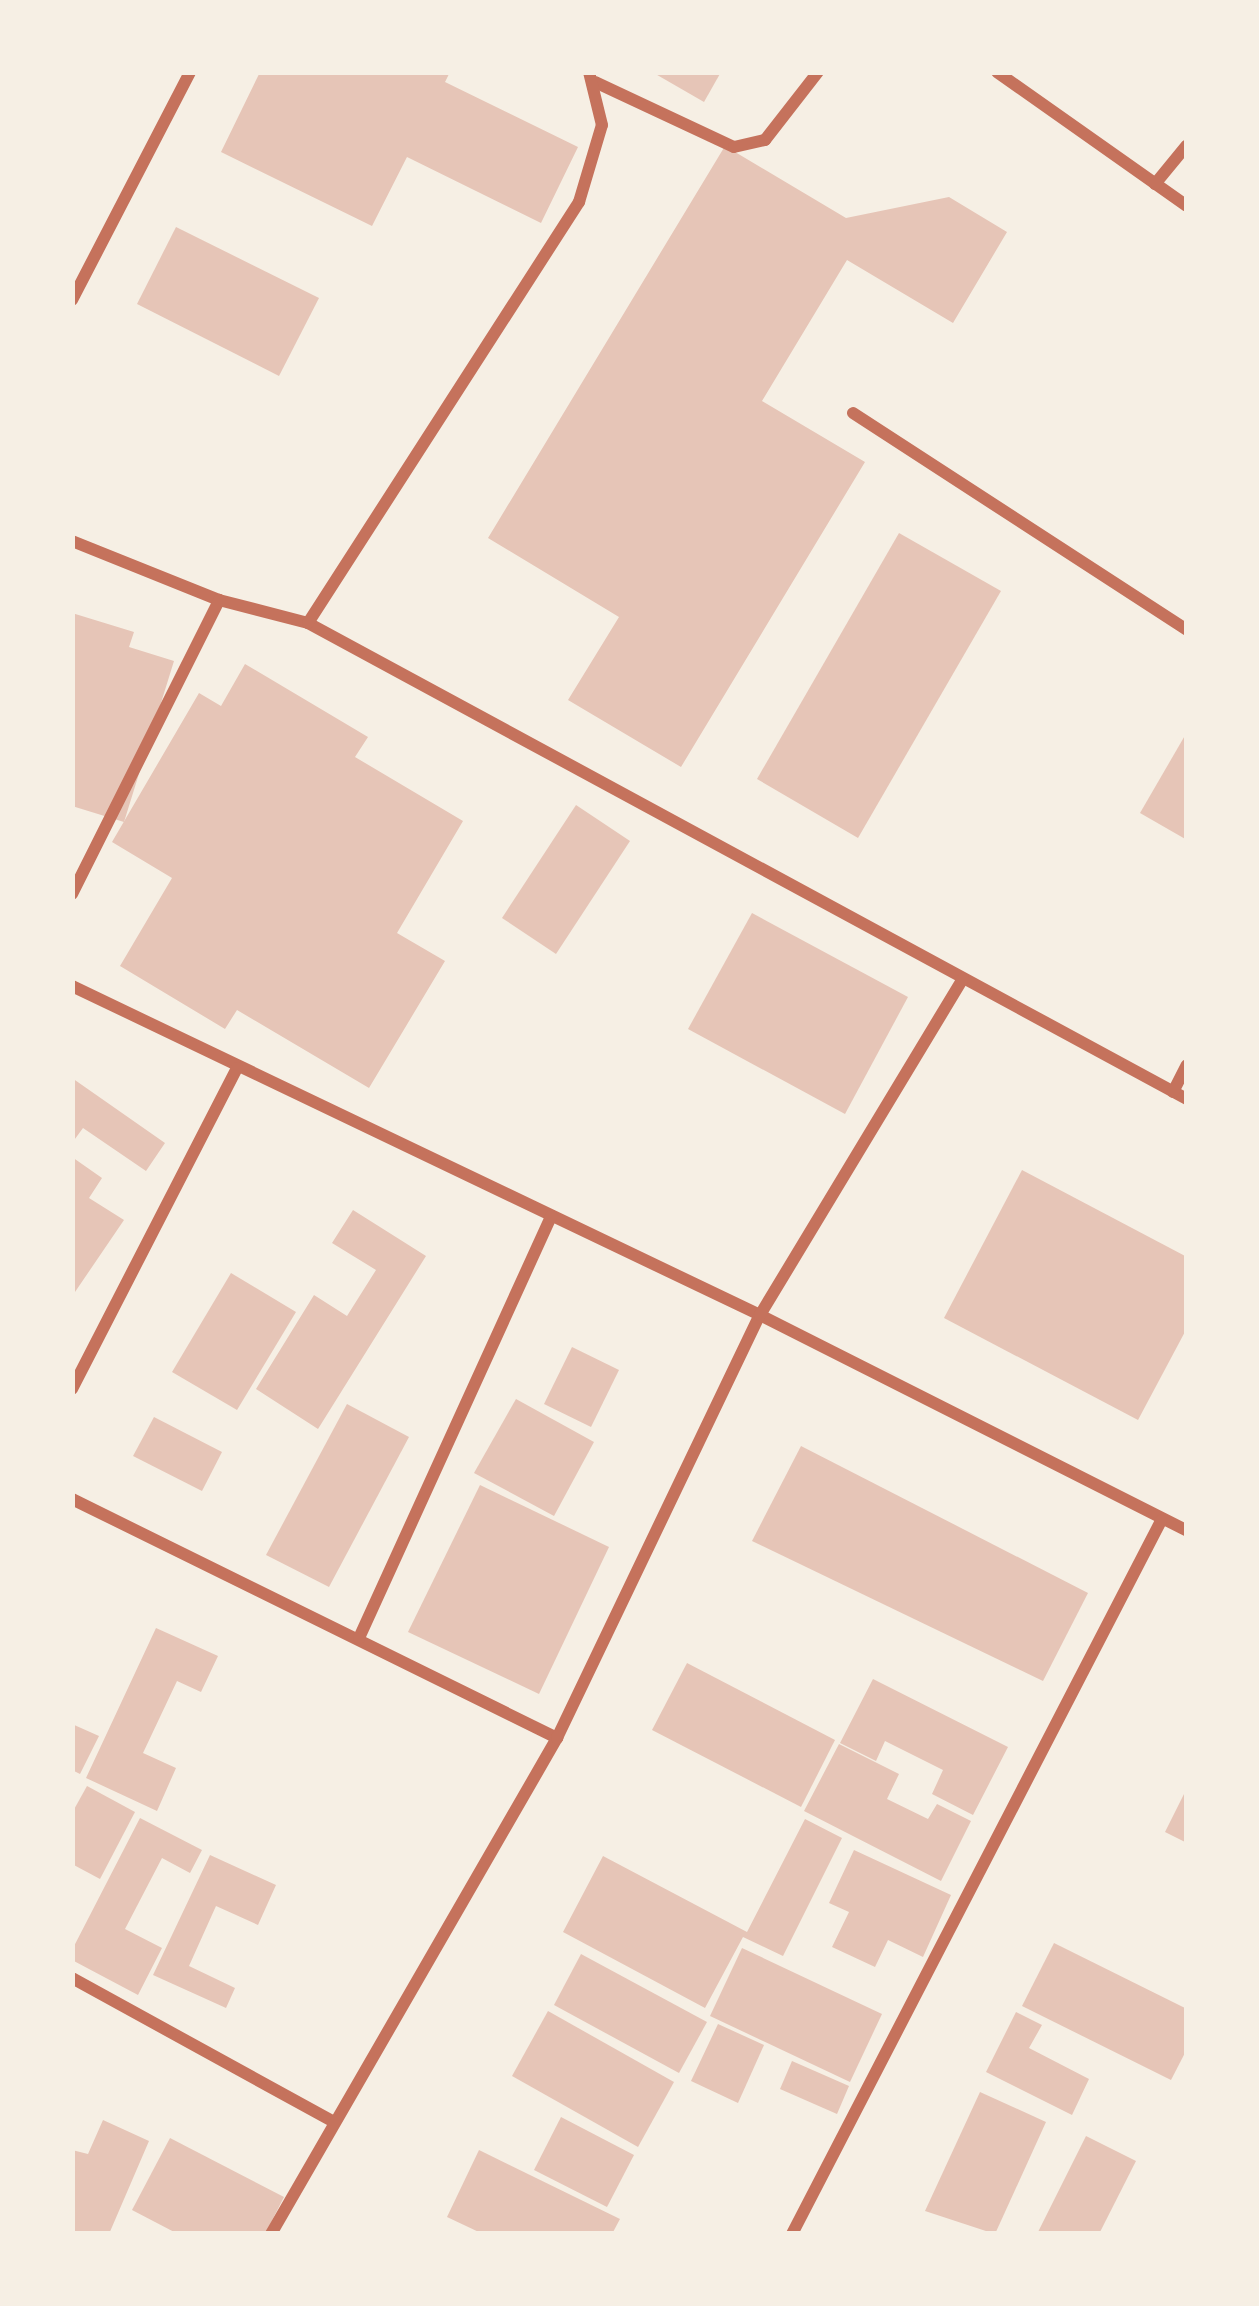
<!DOCTYPE html>
<html>
<head>
<meta charset="utf-8">
<style>
  body { margin:0 }
  #map { position:relative; width:1259px; height:2306px; overflow:hidden; background:#f6efe4; font-family:Rubik,sans-serif }
  div>[style] { position:absolute }
  .building>* { inset:0; background:#e6c5b7 }
  .minor>* { height:12px; margin:-6px; padding:0 6px; transform-origin:6px; border-radius:6px; background:#c5725c }
  span { translate:-50% -50%; white-space:nowrap; text-align:center; line-height:1.15; -webkit-text-stroke:10px #f6efe4; paint-order:stroke }
  .frame { position:absolute; inset:0; border:75px solid #f6efe4; pointer-events:none }
</style>
</head>
<body>
<div id="map">
  <div class="building">
    <i style="clip-path:polygon(260px 72px,450px 72px,445px 82px,578px 147px,541px 223px,407px 157px,372px 226px,221px 152px)"></i>
    <i style="clip-path:polygon(652px 72px,721px 72px,704px 102px)"></i>
    <i style="clip-path:polygon(725px 146px,846px 218px,949px 197px,1007px 232px,953px 323px,847px 260px,762px 401px,865px 462px,681px 767px,568px 700px,619px 617px,488px 538px)"></i>
    <i style="clip-path:polygon(176px 227px,319px 298px,279px 376px,137px 304px)"></i>
    <i style="clip-path:polygon(899px 533px,1001px 591px,858px 838px,757px 779px)"></i>
    <i style="clip-path:polygon(72px 613px,134px 632px,129px 647px,174px 661px,124px 822px,72px 806px)"></i>
    <i style="clip-path:polygon(245px 664px,368px 737px,355px 757px,463px 821px,397px 933px,445px 961px,369px 1088px,237px 1010px,225px 1029px,120px 966px,172px 878px,112px 842px,199px 693px,221px 706px)"></i>
    <i style="clip-path:polygon(1187px 732px,1187px 840px,1140px 813px)"></i>
    <i style="clip-path:polygon(576px 805px,630px 841px,556px 954px,502px 918px)"></i>
    <i style="clip-path:polygon(752px 913px,908px 997px,845px 1114px,688px 1029px)"></i>
    <i style="clip-path:polygon(72px 1078px,165px 1143px,146px 1171px,83px 1128px,72px 1143px)"></i>
    <i style="clip-path:polygon(72px 1157px,102px 1178px,89px 1198px,124px 1220px,75px 1292px)"></i>
    <i style="clip-path:polygon(1022px 1170px,1187px 1257px,1187px 1328px,1138px 1420px,944px 1318px)"></i>
    <i style="clip-path:polygon(353px 1210px,426px 1256px,318px 1429px,256px 1389px,314px 1295px,347px 1316px,376px 1270px,332px 1243px)"></i>
    <i style="clip-path:polygon(231px 1273px,296px 1312px,237px 1410px,172px 1372px)"></i>
    <i style="clip-path:polygon(572px 1347px,619px 1370px,591px 1427px,544px 1404px)"></i>
    <i style="clip-path:polygon(516px 1399px,594px 1442px,554px 1516px,474px 1473px)"></i>
    <i style="clip-path:polygon(347px 1404px,409px 1437px,329px 1587px,266px 1555px)"></i>
    <i style="clip-path:polygon(154px 1417px,222px 1452px,202px 1491px,133px 1456px)"></i>
    <i style="clip-path:polygon(801px 1446px,1088px 1593px,1043px 1681px,752px 1541px)"></i>
    <i style="clip-path:polygon(480px 1485px,609px 1547px,539px 1694px,408px 1632px)"></i>
    <i style="clip-path:polygon(156px 1628px,218px 1656px,201px 1692px,177px 1681px,143px 1753px,176px 1768px,157px 1811px,86px 1778px)"></i>
    <i style="clip-path:polygon(687px 1663px,835px 1740px,801px 1807px,652px 1730px)"></i>
    <i style="clip-path:polygon(873px 1679px,1008px 1747px,973px 1815px,932px 1794px,943px 1770px,885px 1741px,876px 1761px,840px 1743px)"></i>
    <i style="clip-path:polygon(72px 1724px,99px 1736px,80px 1774px,72px 1770px)"></i>
    <i style="clip-path:polygon(839px 1744px,899px 1774px,887px 1799px,928px 1819px,937px 1804px,971px 1821px,941px 1881px,804px 1811px)"></i>
    <i style="clip-path:polygon(87px 1786px,135px 1812px,100px 1879px,72px 1864px,72px 1813px)"></i>
    <i style="clip-path:polygon(1187px 1788px,1187px 1843px,1165px 1832px)"></i>
    <i style="clip-path:polygon(140px 1818px,202px 1850px,190px 1873px,162px 1858px,125px 1929px,162px 1948px,138px 1995px,72px 1960px,72px 1950px)"></i>
    <i style="clip-path:polygon(805px 1819px,842px 1838px,783px 1956px,743px 1937px,705px 2008px,563px 1932px,603px 1856px,747px 1932px)"></i>
    <i style="clip-path:polygon(854px 1850px,951px 1895px,923px 1957px,888px 1940px,875px 1967px,832px 1947px,849px 1912px,829px 1903px)"></i>
    <i style="clip-path:polygon(210px 1855px,276px 1885px,258px 1925px,216px 1906px,189px 1966px,235px 1988px,226px 2008px,153px 1975px)"></i>
    <i style="clip-path:polygon(1054px 1943px,1187px 2009px,1187px 2049px,1171px 2080px,1022px 2006px)"></i>
    <i style="clip-path:polygon(742px 1948px,882px 2014px,850px 2082px,710px 2016px)"></i>
    <i style="clip-path:polygon(581px 1954px,707px 2022px,679px 2073px,554px 2005px)"></i>
    <i style="clip-path:polygon(548px 2011px,674px 2082px,638px 2147px,512px 2076px)"></i>
    <i style="clip-path:polygon(1016px 2012px,1042px 2025px,1029px 2048px,1089px 2079px,1072px 2115px,986px 2072px)"></i>
    <i style="clip-path:polygon(718px 2024px,764px 2045px,738px 2103px,691px 2081px)"></i>
    <i style="clip-path:polygon(792px 2061px,849px 2086px,837px 2114px,780px 2089px)"></i>
    <i style="clip-path:polygon(980px 2092px,1046px 2122px,995px 2234px,925px 2211px)"></i>
    <i style="clip-path:polygon(561px 2117px,634px 2155px,607px 2207px,534px 2170px)"></i>
    <i style="clip-path:polygon(103px 2120px,149px 2141px,109px 2234px,72px 2234px,72px 2150px,88px 2154px)"></i>
    <i style="clip-path:polygon(1086px 2136px,1136px 2161px,1099px 2234px,1037px 2234px)"></i>
    <i style="clip-path:polygon(170px 2138px,284px 2197px,265px 2234px,178px 2234px,132px 2210px)"></i>
    <i style="clip-path:polygon(479px 2150px,620px 2219px,612px 2234px,483px 2234px,447px 2217px)"></i>
  </div>
  <div class="minor">
    <i style="left:997px;top:72px;width:232px;rotate:35.2deg"></i>
    <i style="left:595px;top:82px;width:153px;rotate:25.1deg"></i>
    <i style="left:734px;top:147px;width:32px;rotate:-13deg"></i>
    <i style="left:765px;top:140px;width:86px;rotate:-52.1deg"></i>
    <i style="left:1155px;top:184px;width:50px;rotate:-50.6deg"></i>
    <i style="left:72px;top:300px;width:257px;rotate:-62.6deg"></i>
    <i style="left:853px;top:413px;width:398px;rotate:33deg"></i>
    <i style="left:72px;top:541px;width:158px;rotate:21.9deg"></i>
    <i style="left:219px;top:600px;width:92px;rotate:14.5deg"></i>
    <i style="left:308px;top:623px;width:1000px;rotate:28.44deg"></i>
    <i style="left:308px;top:623px;width:501px;rotate:-57.23deg"></i>
    <i style="left:579px;top:202px;width:80px;rotate:-73.4deg"></i>
    <i style="left:602px;top:125px;width:55px;rotate:-103.8deg"></i>
    <i style="left:72px;top:894px;width:329px;rotate:-63.4deg"></i>
    <i style="left:72px;top:986px;width:763px;rotate:25.56deg"></i>
    <i style="left:760px;top:1315px;width:479px;rotate:26.8deg"></i>
    <i style="left:1173px;top:1092px;width:30px;rotate:-63deg"></i>
    <i style="left:72px;top:1389px;width:361px;rotate:-62.8deg"></i>
    <i style="left:72px;top:1499px;width:541px;rotate:26.23deg"></i>
    <i style="left:359px;top:1638px;width:464px;rotate:-65.5deg"></i>
    <i style="left:72px;top:1978px;width:297px;rotate:28.8deg"></i>
    <i style="left:271px;top:2234px;width:573px;rotate:-60.03deg"></i>
    <i style="left:557px;top:1738px;width:469px;rotate:-64.4deg"></i>
    <i style="left:760px;top:1315px;width:393px;rotate:-58.9deg"></i>
    <i style="left:792px;top:2234px;width:803px;rotate:-62.64deg"></i>
  </div>
  <div class="frame"></div>
</div>
</body>
</html>
